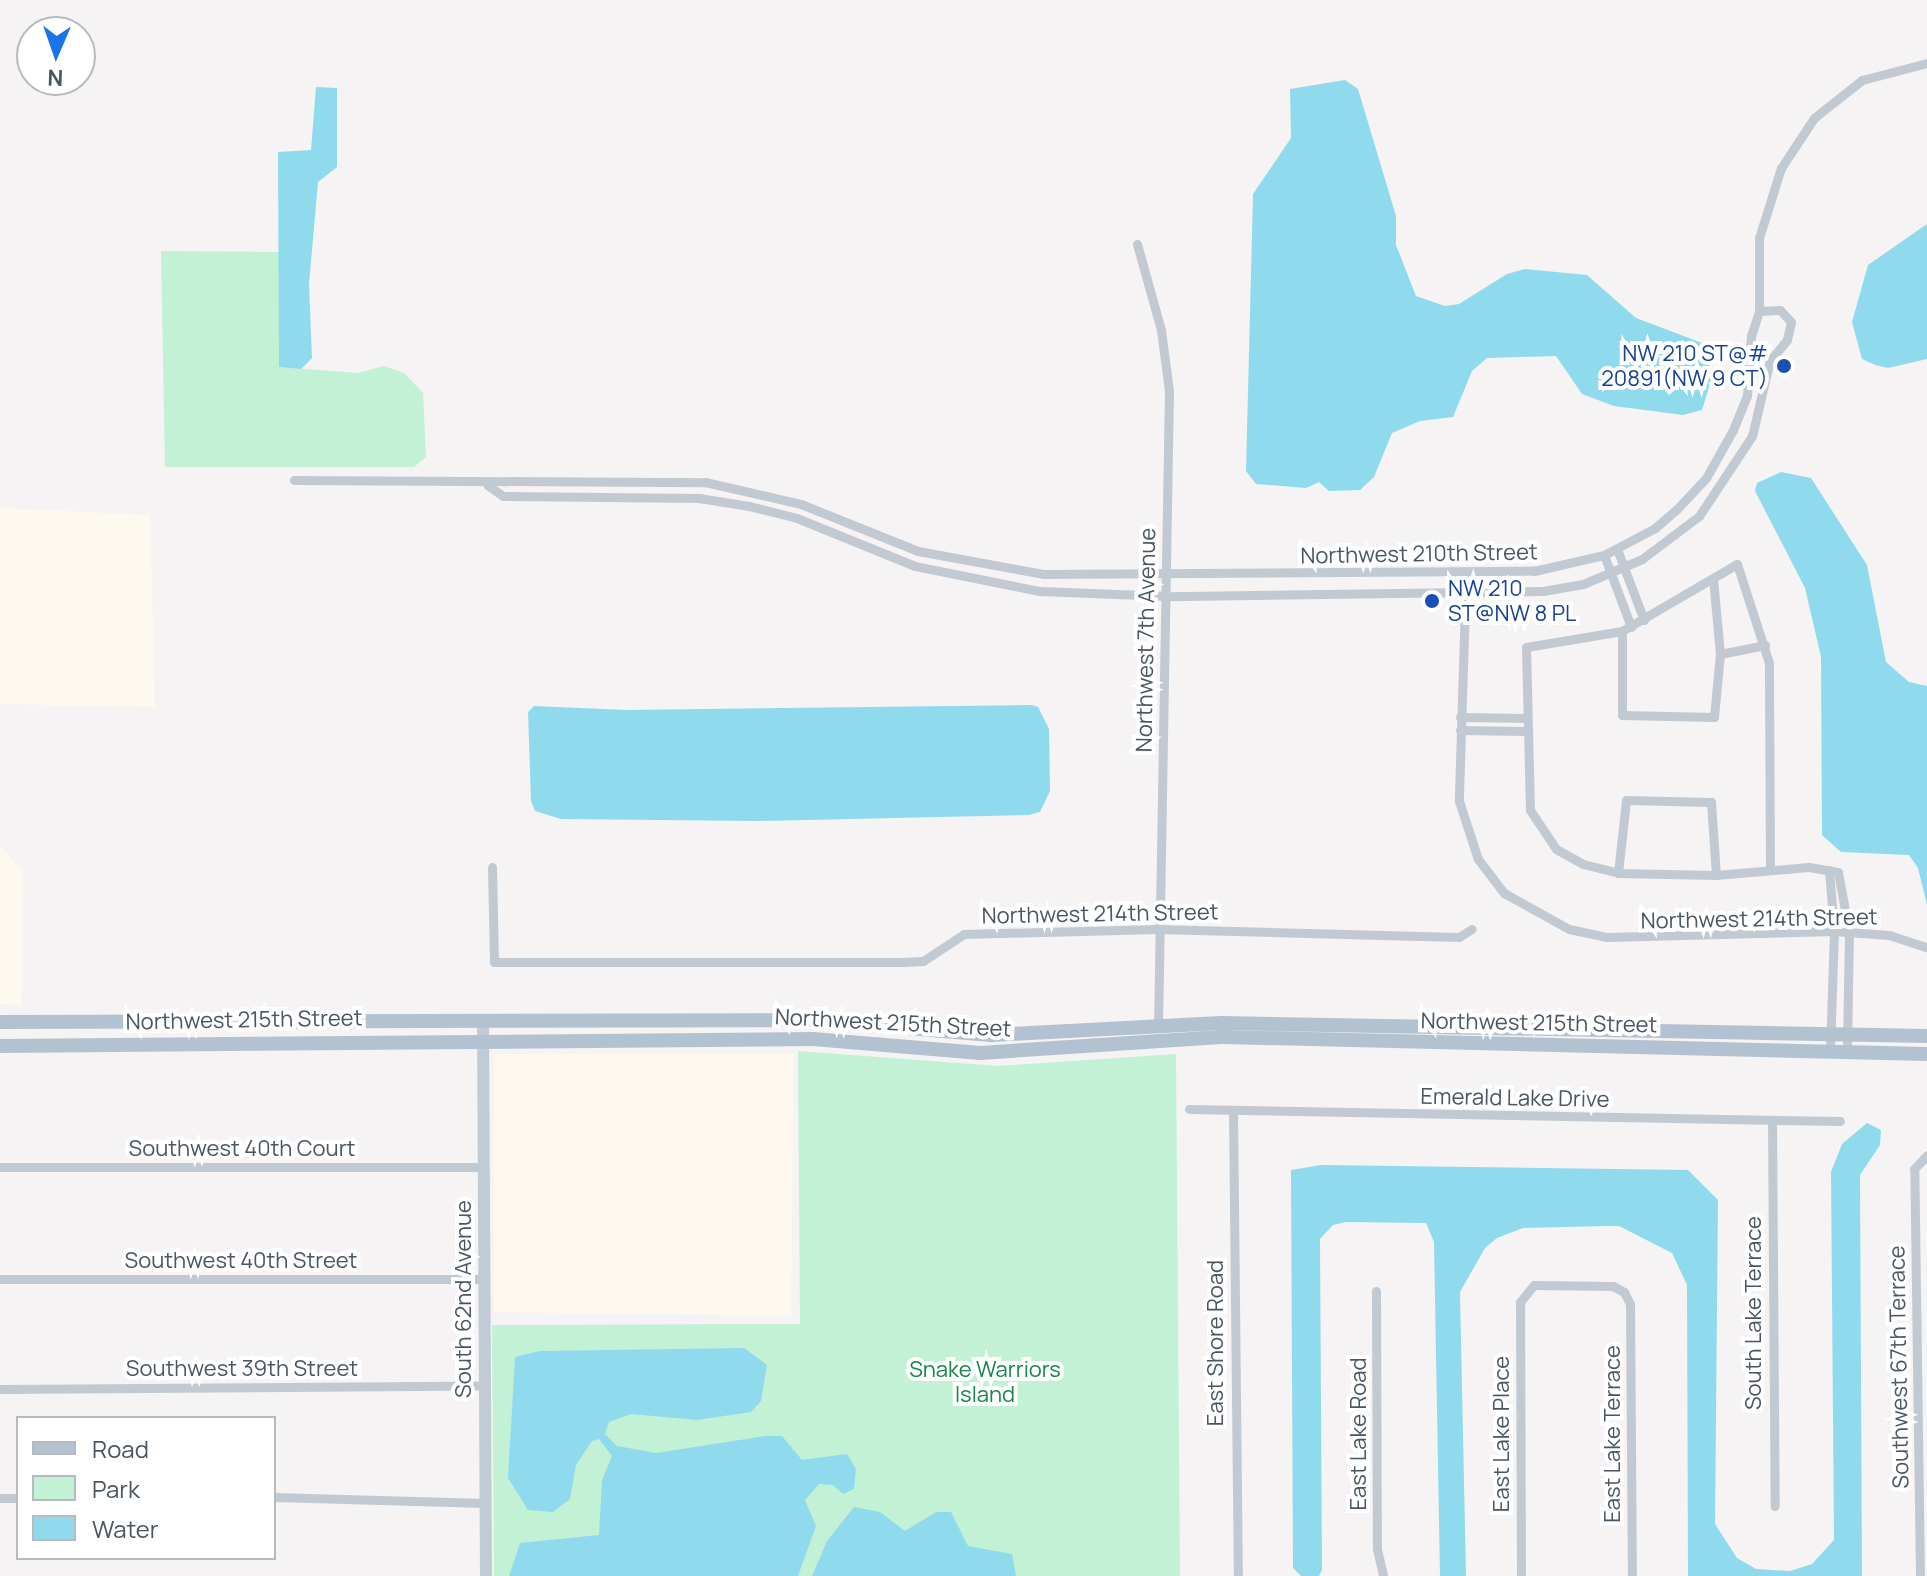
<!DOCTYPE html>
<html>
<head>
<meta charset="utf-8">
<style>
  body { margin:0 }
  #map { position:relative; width:1927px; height:1576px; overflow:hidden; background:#f5f3f3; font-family:Manrope,sans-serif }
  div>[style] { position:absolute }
  .commercial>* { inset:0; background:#fdf9ef }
  .green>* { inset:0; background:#c3f1d5 }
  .water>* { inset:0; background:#90daee }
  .street>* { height:9px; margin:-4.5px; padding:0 4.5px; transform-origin:4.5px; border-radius:4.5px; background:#c1cad2 }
  .secondary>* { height:12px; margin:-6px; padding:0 6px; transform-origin:6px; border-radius:6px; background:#c1cbd6 }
  .primary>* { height:14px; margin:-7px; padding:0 7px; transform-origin:7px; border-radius:7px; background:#b3c2d1 }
  .dots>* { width:22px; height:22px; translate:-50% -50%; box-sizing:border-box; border:4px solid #fff; border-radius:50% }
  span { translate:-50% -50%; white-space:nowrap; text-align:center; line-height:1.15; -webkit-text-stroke:8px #fff; paint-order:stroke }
  .transit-label { font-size:22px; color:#164399 }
  .right { translate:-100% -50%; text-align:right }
  .left { translate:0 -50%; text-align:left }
  .street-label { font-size:22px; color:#4a5661 }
  .park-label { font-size:22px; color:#17864f }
  .legend { position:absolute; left:16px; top:1416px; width:260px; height:144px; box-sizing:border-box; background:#fff; border:2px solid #b7bbc0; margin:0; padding:10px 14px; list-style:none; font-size:24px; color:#4a5661 }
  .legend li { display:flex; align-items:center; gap:16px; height:40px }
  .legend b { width:40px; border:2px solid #b7bbc0 }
  .north { position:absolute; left:16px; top:16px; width:80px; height:80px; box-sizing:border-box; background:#fff; border:2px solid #b7bbc0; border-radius:50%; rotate:182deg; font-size:22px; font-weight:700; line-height:32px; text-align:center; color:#4a5661 }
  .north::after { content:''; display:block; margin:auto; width:28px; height:36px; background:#1a73e8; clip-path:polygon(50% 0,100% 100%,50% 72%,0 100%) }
</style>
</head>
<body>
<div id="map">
  <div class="commercial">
    <i style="clip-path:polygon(0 508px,150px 515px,155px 707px,0 704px)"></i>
    <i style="clip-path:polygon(0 846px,23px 872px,22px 1005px,0 1004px)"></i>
    <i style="clip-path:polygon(494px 1054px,794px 1054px,791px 1316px,494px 1312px)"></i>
  </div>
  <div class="green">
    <i style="clip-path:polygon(161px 251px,279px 252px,279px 367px,358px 373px,384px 366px,404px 373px,423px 393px,426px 457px,414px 467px,165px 467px)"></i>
    <i style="clip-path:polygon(798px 1051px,998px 1066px,1176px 1054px,1180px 1576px,494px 1576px,492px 1325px,800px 1324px)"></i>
  </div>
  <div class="water">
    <i style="clip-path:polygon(1345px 80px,1358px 89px,1396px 216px,1396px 245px,1416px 296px,1445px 306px,1459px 304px,1507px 274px,1525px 269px,1587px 275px,1636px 318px,1702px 343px,1713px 374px,1702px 410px,1683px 415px,1614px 406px,1582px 394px,1556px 356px,1487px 358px,1472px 371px,1453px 417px,1420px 421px,1392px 433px,1374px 477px,1360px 490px,1329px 491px,1319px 482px,1306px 488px,1256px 484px,1246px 471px,1253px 194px,1291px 138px,1290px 89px)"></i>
    <i style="clip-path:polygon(316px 87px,337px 88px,337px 167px,318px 182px,309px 284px,312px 358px,301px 369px,279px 367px,278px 152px,311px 150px)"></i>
    <i style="clip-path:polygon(1927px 224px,1927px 359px,1888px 368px,1875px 365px,1862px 359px,1852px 322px,1868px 265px)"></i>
    <i style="clip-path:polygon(1781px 472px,1811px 478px,1867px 565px,1886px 662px,1909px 682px,1927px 686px,1927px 905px,1918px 868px,1909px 855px,1841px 852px,1822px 835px,1821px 657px,1805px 588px,1755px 491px,1757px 483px)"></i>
    <i style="clip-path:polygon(1031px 705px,1038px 707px,1049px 729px,1050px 791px,1040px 812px,1029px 815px,757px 821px,561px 819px,535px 811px,531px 801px,528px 712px,534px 706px,626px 710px)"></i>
    <i style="clip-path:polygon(1867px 1123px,1881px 1130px,1880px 1145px,1860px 1175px,1862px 1576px,1688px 1576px,1687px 1285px,1672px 1253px,1619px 1226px,1604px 1226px,1523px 1228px,1497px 1238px,1485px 1248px,1460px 1292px,1466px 1576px,1440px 1576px,1434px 1242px,1426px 1223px,1346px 1222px,1333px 1225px,1320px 1239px,1322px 1570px,1319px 1576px,1301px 1576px,1293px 1568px,1291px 1170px,1321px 1165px,1688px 1170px,1718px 1200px,1715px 1524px,1737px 1558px,1756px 1569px,1790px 1571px,1812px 1564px,1834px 1540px,1831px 1172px,1842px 1144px)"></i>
    <i style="clip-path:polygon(744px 1348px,767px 1365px,761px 1401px,751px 1412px,697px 1420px,631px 1414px,609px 1422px,605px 1434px,617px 1446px,656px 1453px,765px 1436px,782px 1436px,802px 1460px,847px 1454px,856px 1469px,854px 1489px,843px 1494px,833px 1485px,819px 1484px,805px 1500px,816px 1526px,798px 1576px,509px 1576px,520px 1543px,599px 1535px,602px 1480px,612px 1456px,599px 1439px,592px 1441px,576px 1465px,570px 1499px,553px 1512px,528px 1510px,508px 1478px,515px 1357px,540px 1351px)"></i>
    <i style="clip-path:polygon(854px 1507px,880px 1512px,905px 1531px,936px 1512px,951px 1512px,968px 1546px,1012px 1554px,1016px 1576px,812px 1576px,827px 1541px)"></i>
  </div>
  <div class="street">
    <i style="left:1137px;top:244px;width:89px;rotate:74.4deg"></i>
    <i style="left:1161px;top:330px;width:62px;rotate:82.5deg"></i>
    <i style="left:1169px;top:391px;width:637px;rotate:90.99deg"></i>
    <i style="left:1759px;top:311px;width:73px;rotate:-90deg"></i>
    <i style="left:1759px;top:238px;width:73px;rotate:-72.6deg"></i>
    <i style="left:1781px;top:168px;width:60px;rotate:-56.6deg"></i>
    <i style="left:1814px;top:118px;width:61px;rotate:-38.4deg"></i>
    <i style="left:1862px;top:80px;width:67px;rotate:-14.7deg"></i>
    <i style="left:294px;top:480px;width:411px;rotate:0.3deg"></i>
    <i style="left:705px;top:482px;width:98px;rotate:12.9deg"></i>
    <i style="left:801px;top:504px;width:126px;rotate:21.9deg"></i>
    <i style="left:918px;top:551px;width:127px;rotate:10.4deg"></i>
    <i style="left:1043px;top:574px;width:491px;rotate:-0.4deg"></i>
    <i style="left:1534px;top:571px;width:72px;rotate:-12.9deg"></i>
    <i style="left:1604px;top:555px;width:58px;rotate:-27.9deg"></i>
    <i style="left:1655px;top:528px;width:28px;rotate:-41deg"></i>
    <i style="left:1676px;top:510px;width:44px;rotate:-46.8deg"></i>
    <i style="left:1706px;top:478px;width:55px;rotate:-60.6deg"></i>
    <i style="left:1733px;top:430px;width:37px;rotate:-68deg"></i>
    <i style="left:1747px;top:396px;width:60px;rotate:-86.2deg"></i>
    <i style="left:1751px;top:336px;width:26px;rotate:-72deg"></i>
    <i style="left:1759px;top:311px;width:21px;rotate:-3deg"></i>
    <i style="left:1780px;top:310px;width:16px;rotate:47deg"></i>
    <i style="left:1791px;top:322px;width:18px;rotate:103deg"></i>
    <i style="left:1787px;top:340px;width:26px;rotate:130deg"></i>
    <i style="left:1770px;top:360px;width:78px;rotate:103.3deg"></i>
    <i style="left:1752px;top:436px;width:96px;rotate:123.5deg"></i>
    <i style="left:1699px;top:516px;width:71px;rotate:143deg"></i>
    <i style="left:1642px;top:559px;width:64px;rotate:157deg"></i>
    <i style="left:1583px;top:584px;width:41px;rotate:170.1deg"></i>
    <i style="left:1543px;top:591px;width:375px;rotate:179.2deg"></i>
    <i style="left:1168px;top:596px;width:129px;rotate:-177.8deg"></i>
    <i style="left:1039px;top:591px;width:126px;rotate:-168.6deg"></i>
    <i style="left:915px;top:566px;width:127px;rotate:-157.9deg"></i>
    <i style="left:797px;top:518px;width:49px;rotate:-166deg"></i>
    <i style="left:749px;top:506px;width:51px;rotate:-170.9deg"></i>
    <i style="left:699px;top:498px;width:196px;rotate:-179.4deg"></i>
    <i style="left:503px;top:496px;width:19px;rotate:-145deg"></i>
    <i style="left:1617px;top:549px;width:76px;rotate:69.2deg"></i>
    <i style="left:1604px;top:555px;width:77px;rotate:69.4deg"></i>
    <i style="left:1466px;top:572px;width:229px;rotate:91.8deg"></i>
    <i style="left:1459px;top:801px;width:61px;rotate:71.9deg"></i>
    <i style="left:1478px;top:859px;width:43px;rotate:52.6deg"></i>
    <i style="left:1504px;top:893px;width:74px;rotate:29deg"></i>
    <i style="left:1569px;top:929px;width:39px;rotate:12deg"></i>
    <i style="left:1607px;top:937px;width:227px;rotate:-1.5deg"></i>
    <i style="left:1834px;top:931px;width:55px;rotate:4.2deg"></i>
    <i style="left:1889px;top:935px;width:40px;rotate:18deg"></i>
    <i style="left:1622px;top:631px;width:84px;rotate:90deg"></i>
    <i style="left:1622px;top:715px;width:92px;rotate:1.2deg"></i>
    <i style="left:1714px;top:717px;width:63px;rotate:-84.6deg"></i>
    <i style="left:1720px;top:654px;width:75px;rotate:-95.3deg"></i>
    <i style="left:1720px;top:654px;width:46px;rotate:-11.3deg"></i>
    <i style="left:1460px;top:717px;width:65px;rotate:0.9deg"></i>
    <i style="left:1460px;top:730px;width:65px;rotate:0.9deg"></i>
    <i style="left:492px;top:867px;width:95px;rotate:88.8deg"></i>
    <i style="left:494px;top:962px;width:409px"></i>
    <i style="left:903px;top:962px;width:20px;rotate:-3deg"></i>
    <i style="left:923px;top:961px;width:49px;rotate:-33.4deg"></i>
    <i style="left:964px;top:934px;width:193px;rotate:-1.5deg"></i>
    <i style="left:1157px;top:929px;width:302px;rotate:1.5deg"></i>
    <i style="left:1459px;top:937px;width:15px;rotate:-32deg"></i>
    <i style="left:1770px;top:869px;width:206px;rotate:-90.3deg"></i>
    <i style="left:1769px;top:663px;width:104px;rotate:-107.9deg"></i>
    <i style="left:1737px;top:564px;width:133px;rotate:149.8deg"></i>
    <i style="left:1622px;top:631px;width:97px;rotate:170.5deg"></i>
    <i style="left:1526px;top:647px;width:163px;rotate:88.6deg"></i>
    <i style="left:1530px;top:810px;width:47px;rotate:56.3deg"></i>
    <i style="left:1556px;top:849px;width:31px;rotate:29deg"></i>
    <i style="left:1583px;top:864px;width:36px;rotate:14deg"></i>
    <i style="left:1618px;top:873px;width:98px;rotate:1.2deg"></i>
    <i style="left:1716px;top:875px;width:93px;rotate:-4.9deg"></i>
    <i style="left:1809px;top:867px;width:29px;rotate:10deg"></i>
    <i style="left:1838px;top:872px;width:61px;rotate:79.6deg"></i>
    <i style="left:1849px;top:932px;width:120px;rotate:91deg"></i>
    <i style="left:1829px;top:870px;width:61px;rotate:85.3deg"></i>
    <i style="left:1834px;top:931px;width:121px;rotate:91.9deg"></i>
    <i style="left:1618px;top:873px;width:73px;rotate:-83.7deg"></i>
    <i style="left:1626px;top:800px;width:85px;rotate:1.3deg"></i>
    <i style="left:1711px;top:802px;width:73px;rotate:86.1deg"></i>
    <i style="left:1189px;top:1109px;width:651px;rotate:1.06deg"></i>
    <i style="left:1233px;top:1110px;width:466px;rotate:89.4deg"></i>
    <i style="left:1772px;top:1121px;width:385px;rotate:89.6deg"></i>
    <i style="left:0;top:1167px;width:484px"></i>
    <i style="left:0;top:1279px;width:482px"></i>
    <i style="left:1376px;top:1291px;width:258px;rotate:89.8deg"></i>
    <i style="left:1377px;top:1549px;width:28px;rotate:77deg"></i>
    <i style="left:0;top:1389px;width:484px;rotate:-0.4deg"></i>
    <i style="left:274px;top:1497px;width:212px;rotate:1.6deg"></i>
    <i style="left:0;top:1498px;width:18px"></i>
    <i style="left:1521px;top:1576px;width:274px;rotate:-90.2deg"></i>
    <i style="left:1520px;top:1302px;width:22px;rotate:-51deg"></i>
    <i style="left:1534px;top:1285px;width:79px;rotate:0.7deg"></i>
    <i style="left:1613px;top:1286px;width:13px;rotate:29deg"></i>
    <i style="left:1624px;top:1292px;width:13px;rotate:63deg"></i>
    <i style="left:1630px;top:1304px;width:272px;rotate:89.6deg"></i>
    <i style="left:1920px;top:1576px;width:407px;rotate:-90.8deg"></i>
    <i style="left:1914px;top:1169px;width:19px;rotate:-47deg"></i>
  </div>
  <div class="secondary">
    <i style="left:483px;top:1022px;width:554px;rotate:89.69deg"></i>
  </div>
  <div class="primary">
    <i style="left:0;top:1022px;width:811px;rotate:-0.14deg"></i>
    <i style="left:811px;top:1020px;width:181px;rotate:4.8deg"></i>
    <i style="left:991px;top:1035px;width:231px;rotate:-3deg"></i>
    <i style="left:1222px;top:1023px;width:705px;rotate:1.06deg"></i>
    <i style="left:0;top:1046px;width:813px;rotate:-0.49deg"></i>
    <i style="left:813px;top:1039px;width:168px;rotate:4.8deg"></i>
    <i style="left:980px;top:1053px;width:245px;rotate:-3.8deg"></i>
    <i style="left:1224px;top:1037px;width:703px;rotate:1.39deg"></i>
  </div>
  <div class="dots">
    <i style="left:1784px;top:366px;background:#1a4fb4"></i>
    <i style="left:1432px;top:601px;background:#1a4fb4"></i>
  </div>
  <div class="transit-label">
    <span class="right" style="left:1768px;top:366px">NW 210 ST@#<br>20891(NW 9 CT)</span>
    <span class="left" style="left:1448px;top:601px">NW 210<br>ST@NW 8 PL</span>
  </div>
  <div class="street-label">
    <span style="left:1419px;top:554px;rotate:-1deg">Northwest 210th Street</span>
    <span style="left:1146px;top:640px;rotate:-89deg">Northwest 7th Avenue</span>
    <span style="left:1100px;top:914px;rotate:-1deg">Northwest 214th Street</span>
    <span style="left:1759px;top:919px;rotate:-1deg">Northwest 214th Street</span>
    <span style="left:244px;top:1020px;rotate:-1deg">Northwest 215th Street</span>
    <span style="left:893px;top:1023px;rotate:3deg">Northwest 215th Street</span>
    <span style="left:1539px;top:1023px;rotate:1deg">Northwest 215th Street</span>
    <span style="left:1515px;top:1098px;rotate:1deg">Emerald Lake Drive</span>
    <span style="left:242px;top:1149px">Southwest 40th Court</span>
    <span style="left:241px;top:1261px">Southwest 40th Street</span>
    <span style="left:464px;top:1299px;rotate:-90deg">South 62nd Avenue</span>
    <span style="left:1754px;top:1313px;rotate:-90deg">South Lake Terrace</span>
    <span style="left:1216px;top:1343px;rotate:-90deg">East Shore Road</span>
    <span style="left:1899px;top:1367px;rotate:-91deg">Southwest 67th Terrace</span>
    <span style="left:242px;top:1369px">Southwest 39th Street</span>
    <span style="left:1359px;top:1434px;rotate:-90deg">East Lake Road</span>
    <span style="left:1502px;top:1434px;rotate:-90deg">East Lake Place</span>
    <span style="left:1613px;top:1434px;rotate:-90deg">East Lake Terrace</span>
  </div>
  <div class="park-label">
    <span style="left:985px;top:1382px">Snake Warriors<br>Island</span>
  </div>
  <ul class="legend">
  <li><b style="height:10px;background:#b3c2d1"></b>Road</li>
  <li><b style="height:22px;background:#c3f1d5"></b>Park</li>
  <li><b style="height:22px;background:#90daee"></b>Water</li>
  </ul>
  <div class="north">N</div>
</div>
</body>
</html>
